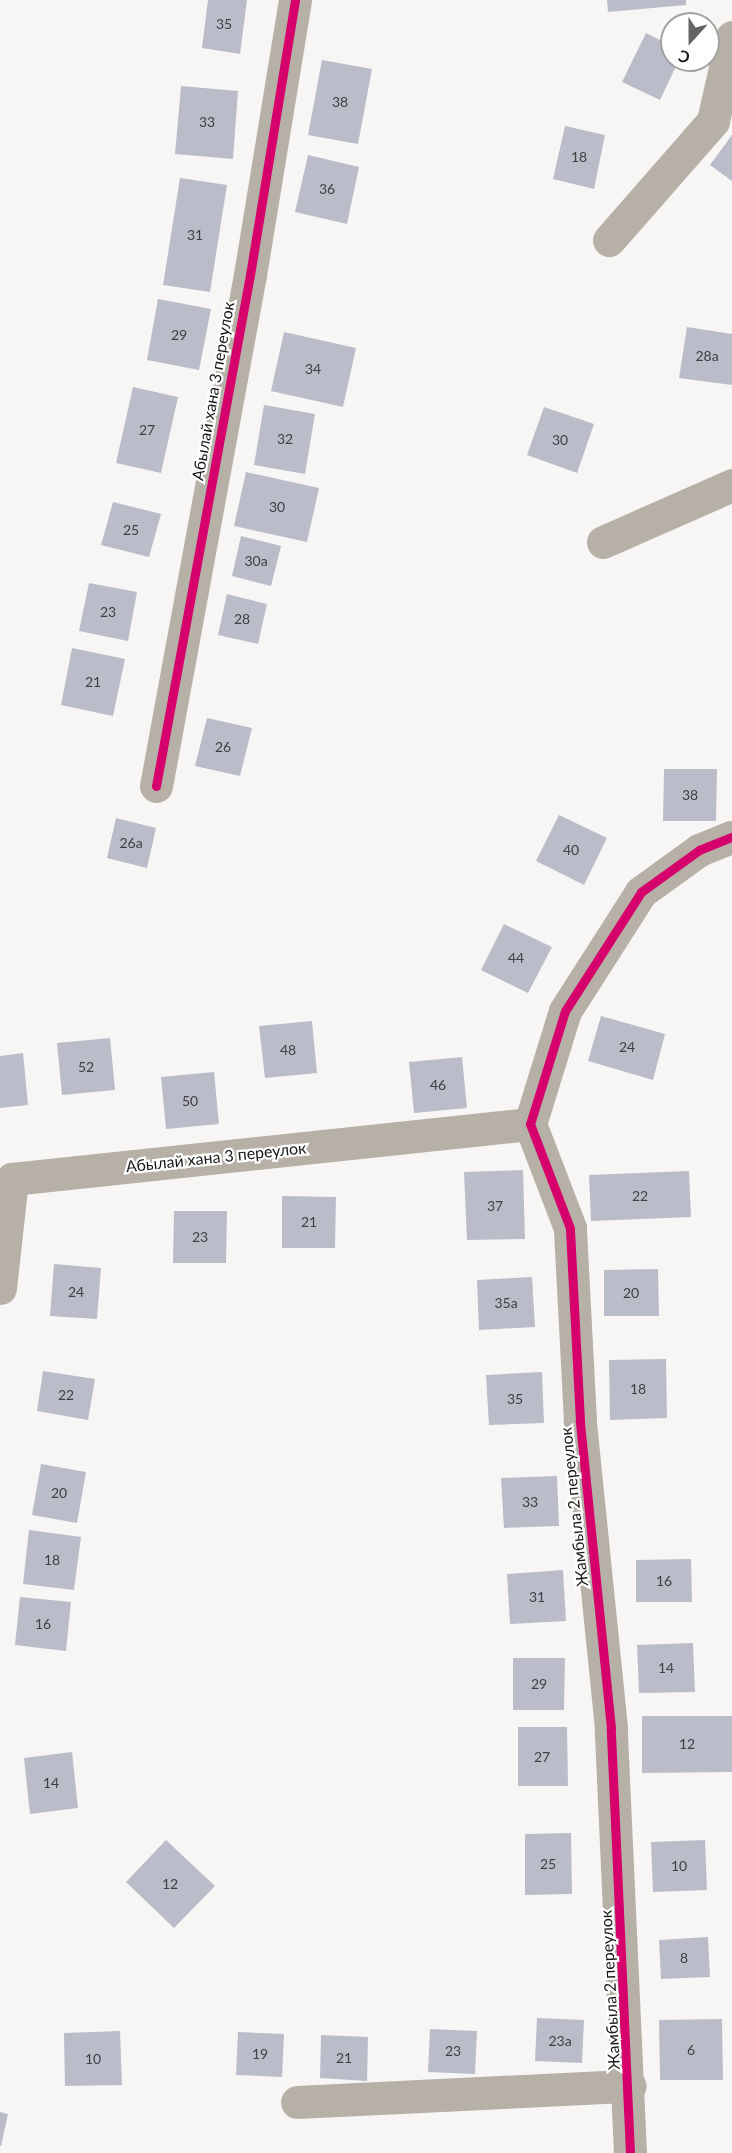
<!DOCTYPE html>
<html>
<head>
<meta charset="utf-8">
<style>
  body { margin:0 }
  #map { position:relative; width:732px; height:2153px; overflow:hidden; background:#f8f6f4; font-family:Lato,sans-serif }
  div>[style] { position:absolute }
  .building>* { inset:0; background:#babcca }
  .minor>* { height:33px; margin:-16.5px; padding:0 16.5px; transform-origin:16.5px; border-radius:16.5px; background:#b6b0a7 }
  .cycleway>* { height:9px; margin:-4.5px; padding:0 4.5px; transform-origin:4.5px; border-radius:4.5px; background:#d6006c }
  span { translate:-50% -50%; white-space:nowrap; text-align:center; line-height:1.15; -webkit-text-stroke:4.5px #fff; paint-order:stroke }
  .number-label { font-size:14px; color:#404042 }
  .number-label span { -webkit-text-stroke-width:0 }
  .street-label { font-size:16px; color:#171715 }
  .north { position:absolute; left:660px; top:12px; width:60px; height:60px; box-sizing:border-box; background:#fff; border:2px solid #a2a2a1; border-radius:50%; rotate:201deg; font-size:16px; font-weight:700; line-height:24px; text-align:center; color:#171715 }
  .north::after { content:''; display:block; margin:auto; width:21px; height:27px; background:#666563; clip-path:polygon(50% 0,100% 100%,50% 72%,0 100%) }
</style>
</head>
<body>
<div id="map">
  <div class="building">
    <i style="clip-path:polygon(208px 0,247px 0,240px 54px,202px 48px)"></i>
    <i style="clip-path:polygon(607px 0,686px 0,686px 5px,608px 12px)"></i>
    <i style="clip-path:polygon(646px 33px,672px 46px,672px 60px,679px 60px,660px 100px,622px 82px)"></i>
    <i style="clip-path:polygon(322px 60px,372px 69px,358px 144px,308px 135px)"></i>
    <i style="clip-path:polygon(181px 86px,238px 91px,233px 159px,175px 154px)"></i>
    <i style="clip-path:polygon(565px 126px,605px 135px,594px 189px,553px 179px)"></i>
    <i style="clip-path:polygon(732px 135px,732px 181px,710px 165px)"></i>
    <i style="clip-path:polygon(308px 155px,359px 167px,347px 224px,295px 212px)"></i>
    <i style="clip-path:polygon(180px 178px,227px 185px,210px 292px,163px 285px)"></i>
    <i style="clip-path:polygon(158px 299px,211px 309px,199px 370px,147px 360px)"></i>
    <i style="clip-path:polygon(687px 327px,732px 334px,732px 385px,679px 378px)"></i>
    <i style="clip-path:polygon(284px 332px,356px 348px,343px 407px,271px 391px)"></i>
    <i style="clip-path:polygon(133px 387px,178px 397px,161px 473px,116px 463px)"></i>
    <i style="clip-path:polygon(264px 405px,315px 414px,305px 474px,254px 465px)"></i>
    <i style="clip-path:polygon(544px 407px,594px 424px,577px 473px,527px 455px)"></i>
    <i style="clip-path:polygon(246px 472px,319px 488px,307px 542px,234px 526px)"></i>
    <i style="clip-path:polygon(113px 502px,161px 514px,149px 557px,101px 545px)"></i>
    <i style="clip-path:polygon(241px 536px,281px 546px,271px 586px,232px 576px)"></i>
    <i style="clip-path:polygon(89px 583px,137px 592px,128px 641px,79px 631px)"></i>
    <i style="clip-path:polygon(227px 594px,267px 604px,258px 644px,218px 635px)"></i>
    <i style="clip-path:polygon(72px 648px,125px 659px,113px 716px,61px 705px)"></i>
    <i style="clip-path:polygon(207px 718px,252px 728px,240px 776px,195px 766px)"></i>
    <i style="clip-path:polygon(664px 769px,717px 769px,716px 821px,663px 821px)"></i>
    <i style="clip-path:polygon(559px 815px,607px 838px,584px 885px,536px 861px)"></i>
    <i style="clip-path:polygon(116px 818px,156px 828px,147px 868px,107px 858px)"></i>
    <i style="clip-path:polygon(504px 924px,552px 947px,528px 993px,481px 970px)"></i>
    <i style="clip-path:polygon(601px 1016px,665px 1034px,653px 1080px,588px 1061px)"></i>
    <i style="clip-path:polygon(312px 1021px,317px 1073px,265px 1078px,259px 1026px)"></i>
    <i style="clip-path:polygon(110px 1038px,115px 1090px,62px 1095px,57px 1043px)"></i>
    <i style="clip-path:polygon(23px 1053px,28px 1105px,0 1108px,0 1056px)"></i>
    <i style="clip-path:polygon(462px 1057px,467px 1108px,414px 1113px,409px 1062px)"></i>
    <i style="clip-path:polygon(214px 1072px,219px 1124px,166px 1129px,161px 1077px)"></i>
    <i style="clip-path:polygon(523px 1170px,525px 1239px,467px 1240px,464px 1172px)"></i>
    <i style="clip-path:polygon(689px 1171px,691px 1217px,591px 1221px,589px 1175px)"></i>
    <i style="clip-path:polygon(282px 1196px,336px 1197px,335px 1248px,282px 1248px)"></i>
    <i style="clip-path:polygon(174px 1211px,227px 1211px,226px 1263px,173px 1263px)"></i>
    <i style="clip-path:polygon(54px 1264px,101px 1268px,97px 1319px,50px 1316px)"></i>
    <i style="clip-path:polygon(658px 1269px,659px 1316px,604px 1316px,604px 1270px)"></i>
    <i style="clip-path:polygon(532px 1277px,535px 1327px,479px 1330px,477px 1280px)"></i>
    <i style="clip-path:polygon(666px 1359px,667px 1418px,610px 1420px,609px 1360px)"></i>
    <i style="clip-path:polygon(43px 1371px,95px 1379px,88px 1420px,37px 1411px)"></i>
    <i style="clip-path:polygon(542px 1372px,544px 1423px,489px 1425px,486px 1375px)"></i>
    <i style="clip-path:polygon(41px 1464px,86px 1472px,77px 1523px,32px 1515px)"></i>
    <i style="clip-path:polygon(557px 1476px,559px 1526px,504px 1528px,501px 1478px)"></i>
    <i style="clip-path:polygon(29px 1530px,81px 1537px,74px 1590px,23px 1584px)"></i>
    <i style="clip-path:polygon(691px 1559px,692px 1602px,636px 1602px,636px 1560px)"></i>
    <i style="clip-path:polygon(563px 1570px,566px 1621px,510px 1624px,507px 1574px)"></i>
    <i style="clip-path:polygon(20px 1597px,71px 1602px,66px 1651px,15px 1645px)"></i>
    <i style="clip-path:polygon(693px 1643px,695px 1692px,639px 1693px,637px 1645px)"></i>
    <i style="clip-path:polygon(513px 1658px,565px 1658px,564px 1710px,513px 1710px)"></i>
    <i style="clip-path:polygon(642px 1716px,732px 1716px,732px 1772px,642px 1773px)"></i>
    <i style="clip-path:polygon(518px 1727px,567px 1727px,568px 1786px,518px 1786px)"></i>
    <i style="clip-path:polygon(72px 1752px,78px 1808px,30px 1814px,24px 1758px)"></i>
    <i style="clip-path:polygon(571px 1833px,572px 1894px,525px 1895px,525px 1834px)"></i>
    <i style="clip-path:polygon(166px 1840px,215px 1886px,174px 1928px,126px 1882px)"></i>
    <i style="clip-path:polygon(705px 1840px,707px 1890px,653px 1892px,651px 1842px)"></i>
    <i style="clip-path:polygon(708px 1937px,710px 1977px,661px 1979px,659px 1940px)"></i>
    <i style="clip-path:polygon(537px 2018px,584px 2020px,582px 2063px,535px 2061px)"></i>
    <i style="clip-path:polygon(722px 2019px,723px 2080px,660px 2080px,659px 2020px)"></i>
    <i style="clip-path:polygon(430px 2029px,477px 2031px,475px 2074px,428px 2072px)"></i>
    <i style="clip-path:polygon(120px 2031px,122px 2085px,65px 2086px,64px 2033px)"></i>
    <i style="clip-path:polygon(238px 2032px,284px 2034px,282px 2077px,236px 2075px)"></i>
    <i style="clip-path:polygon(321px 2035px,368px 2037px,367px 2081px,320px 2078px)"></i>
    <i style="clip-path:polygon(0 2112px,8px 2114px,1px 2146px,0 2146px)"></i>
  </div>
  <div class="minor">
    <i style="left:609px;top:240px;width:158px;rotate:-48.8deg"></i>
    <i style="left:713px;top:121px;width:86px;rotate:-77.3deg"></i>
    <i style="left:603px;top:542px;width:141px;rotate:-23.8deg"></i>
    <i style="left:156px;top:786px;width:520px;rotate:-79.58deg"></i>
    <i style="left:250px;top:275px;width:279px;rotate:-80.7deg"></i>
    <i style="left:0;top:1288px;width:110px;rotate:-83.7deg"></i>
    <i style="left:12px;top:1179px;width:521px;rotate:-6.06deg"></i>
    <i style="left:297px;top:2102px;width:333px;rotate:-2.8deg"></i>
    <i style="left:630px;top:2153px;width:425px;rotate:-92.6deg"></i>
    <i style="left:611px;top:1728px;width:309px;rotate:-95.8deg"></i>
    <i style="left:580px;top:1421px;width:193px;rotate:-93deg"></i>
    <i style="left:570px;top:1228px;width:111px;rotate:-111deg"></i>
    <i style="left:530px;top:1124px;width:118px;rotate:-72.8deg"></i>
    <i style="left:565px;top:1011px;width:141px;rotate:-57.4deg"></i>
    <i style="left:641px;top:892px;width:72px;rotate:-35.9deg"></i>
    <i style="left:699px;top:850px;width:35px;rotate:-22deg"></i>
  </div>
  <div class="cycleway">
    <i style="left:156px;top:786px;width:520px;rotate:-79.58deg"></i>
    <i style="left:250px;top:275px;width:279px;rotate:-80.7deg"></i>
    <i style="left:630px;top:2153px;width:425px;rotate:-92.6deg"></i>
    <i style="left:611px;top:1728px;width:309px;rotate:-95.8deg"></i>
    <i style="left:580px;top:1421px;width:193px;rotate:-93deg"></i>
    <i style="left:570px;top:1228px;width:111px;rotate:-111deg"></i>
    <i style="left:530px;top:1124px;width:118px;rotate:-72.8deg"></i>
    <i style="left:565px;top:1011px;width:141px;rotate:-57.4deg"></i>
    <i style="left:641px;top:892px;width:72px;rotate:-35.9deg"></i>
    <i style="left:699px;top:850px;width:35px;rotate:-22deg"></i>
  </div>
  <div class="number-label">
    <span style="left:224px;top:24px">35</span>
    <span style="left:340px;top:102px">38</span>
    <span style="left:207px;top:122px">33</span>
    <span style="left:579px;top:157px">18</span>
    <span style="left:327px;top:189px">36</span>
    <span style="left:195px;top:235px">31</span>
    <span style="left:179px;top:335px">29</span>
    <span style="left:707px;top:356px">28а</span>
    <span style="left:313px;top:369px">34</span>
    <span style="left:147px;top:430px">27</span>
    <span style="left:285px;top:439px">32</span>
    <span style="left:560px;top:440px">30</span>
    <span style="left:277px;top:507px">30</span>
    <span style="left:131px;top:530px">25</span>
    <span style="left:256px;top:561px">30а</span>
    <span style="left:108px;top:612px">23</span>
    <span style="left:242px;top:619px">28</span>
    <span style="left:93px;top:682px">21</span>
    <span style="left:223px;top:747px">26</span>
    <span style="left:690px;top:795px">38</span>
    <span style="left:131px;top:843px">26а</span>
    <span style="left:571px;top:850px">40</span>
    <span style="left:516px;top:958px">44</span>
    <span style="left:627px;top:1047px">24</span>
    <span style="left:288px;top:1050px">48</span>
    <span style="left:86px;top:1067px">52</span>
    <span style="left:438px;top:1085px">46</span>
    <span style="left:190px;top:1101px">50</span>
    <span style="left:640px;top:1196px">22</span>
    <span style="left:495px;top:1206px">37</span>
    <span style="left:309px;top:1222px">21</span>
    <span style="left:200px;top:1237px">23</span>
    <span style="left:76px;top:1292px">24</span>
    <span style="left:631px;top:1293px">20</span>
    <span style="left:506px;top:1303px">35a</span>
    <span style="left:638px;top:1389px">18</span>
    <span style="left:66px;top:1395px">22</span>
    <span style="left:515px;top:1399px">35</span>
    <span style="left:59px;top:1493px">20</span>
    <span style="left:530px;top:1502px">33</span>
    <span style="left:52px;top:1560px">18</span>
    <span style="left:664px;top:1581px">16</span>
    <span style="left:537px;top:1597px">31</span>
    <span style="left:43px;top:1624px">16</span>
    <span style="left:666px;top:1668px">14</span>
    <span style="left:539px;top:1684px">29</span>
    <span style="left:687px;top:1744px">12</span>
    <span style="left:542px;top:1757px">27</span>
    <span style="left:51px;top:1783px">14</span>
    <span style="left:548px;top:1864px">25</span>
    <span style="left:679px;top:1866px">10</span>
    <span style="left:170px;top:1884px">12</span>
    <span style="left:684px;top:1958px">8</span>
    <span style="left:560px;top:2041px">23a</span>
    <span style="left:691px;top:2050px">6</span>
    <span style="left:453px;top:2051px">23</span>
    <span style="left:260px;top:2054px">19</span>
    <span style="left:344px;top:2058px">21</span>
    <span style="left:93px;top:2059px">10</span>
  </div>
  <div class="street-label">
    <span style="left:213px;top:391px;rotate:-80deg">Абылай хана 3 переулок</span>
    <span style="left:216px;top:1157px;rotate:-6deg">Абылай хана 3 переулок</span>
    <span style="left:574px;top:1507px;rotate:-96deg">Жамбыла 2 переулок</span>
    <span style="left:610px;top:1990px;rotate:-93deg">Жамбыла 2 переулок</span>
  </div>
  <div class="north">С</div>
</div>
</body>
</html>
